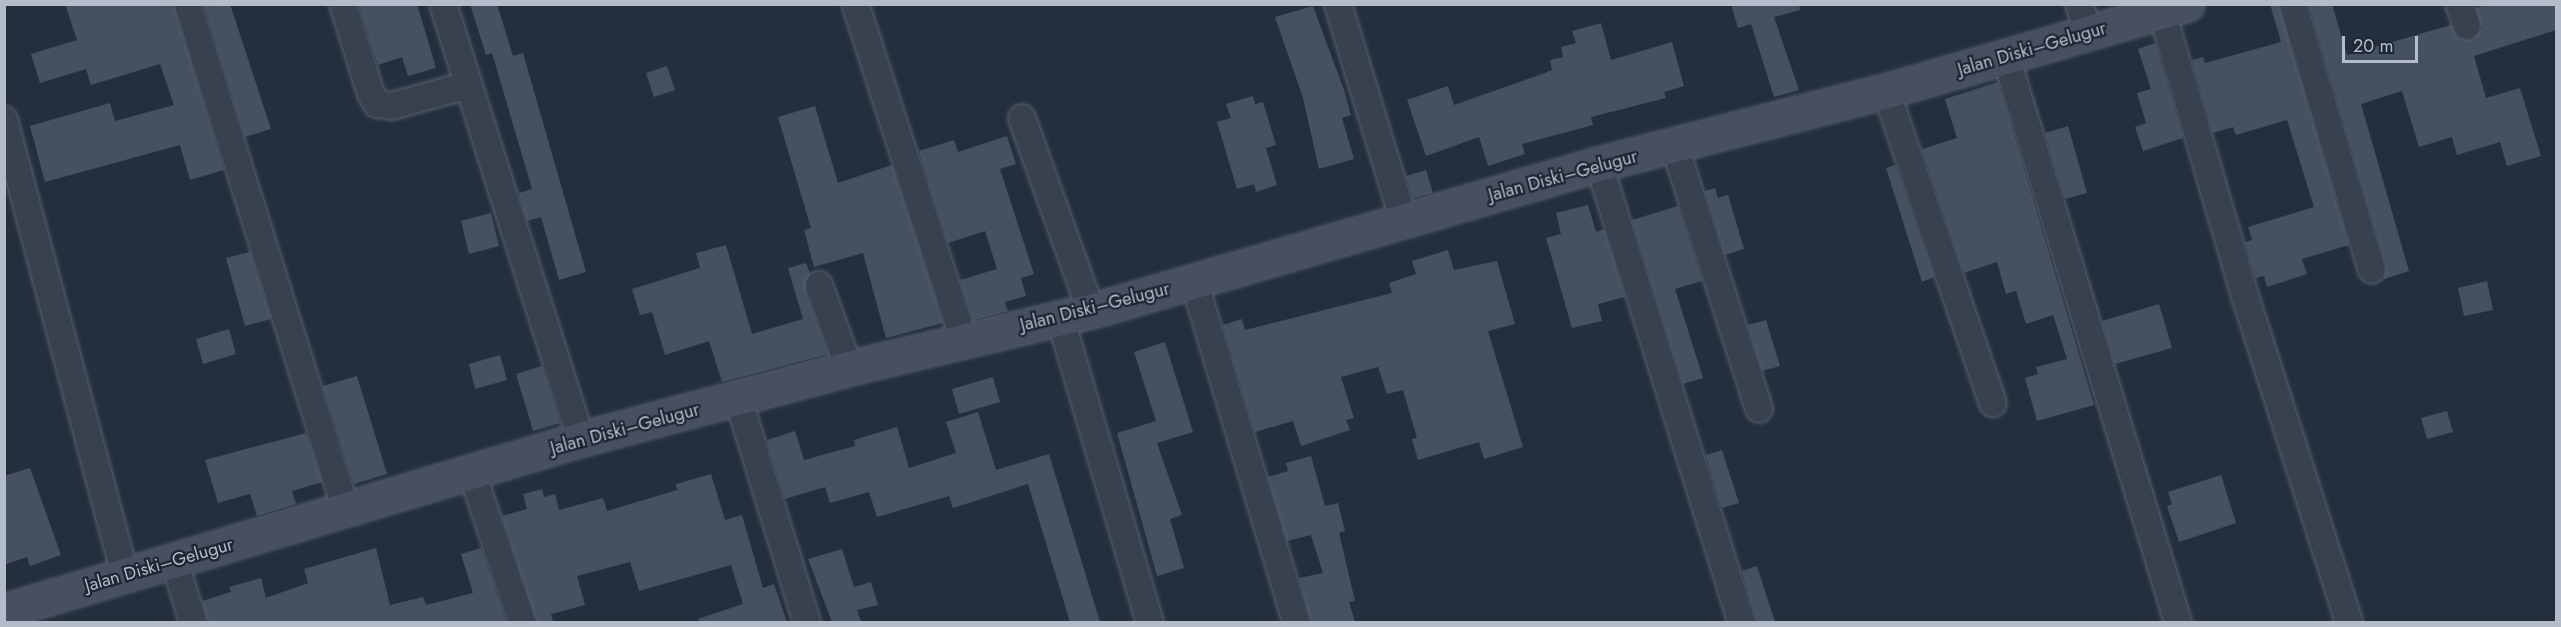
<!DOCTYPE html>
<html>
<head>
<meta charset="utf-8">
<style>
  body { margin:0 }
  #map { position:relative; width:2561px; height:627px; overflow:hidden; background:#242f3e; font-family:Jost,sans-serif }
  div>[style] { position:absolute }
  .building>* { inset:0; background:#455162 }
  .roads { filter:drop-shadow(0 0 2px #565f6c) drop-shadow(0 0 2px #565f6c) }
  .street>* { height:26px; margin:-13px; padding:0 13px; transform-origin:13px; border-radius:13px; background:#38414e }
  .secondary>* { height:33px; margin:-16.5px; padding:0 16.5px; transform-origin:16.5px; border-radius:16.5px; background:#465061 }
  span { translate:-50% -50%; white-space:nowrap; text-align:center; line-height:1.15; -webkit-text-stroke:4.5px #1d2633; paint-order:stroke }
  .street-label { font-size:18px; color:#b4bcc9 }
  .frame { position:absolute; inset:0; border:6px solid #b4bcc9; pointer-events:none }
  .scale { position:absolute; left:2342px; top:36px; width:76px; height:27px; box-sizing:border-box; border:3px solid #b4bcc9; border-top:0; padding-left:8px; font-size:18px; line-height:21px; white-space:nowrap; color:#b4bcc9; -webkit-text-stroke:4px #1d2633; paint-order:stroke }
</style>
</head>
<body>
<div id="map">
  <div class="building">
    <i style="clip-path:polygon(65px 4px,173px 4px,224px 170px,190px 180px,180px 145px,45px 182px,30px 126px,110px 103px,115px 121px,174px 105px,160px 64px,91px 85px,86px 69px,40px 83px,31px 54px,77px 40px)"></i>
    <i style="clip-path:polygon(204px 4px,230px 4px,271px 129px,245px 137px)"></i>
    <i style="clip-path:polygon(359px 4px,417px 4px,436px 68px,408px 76px,402px 57px,378px 65px)"></i>
    <i style="clip-path:polygon(470px 4px,497px 4px,513px 56px,523px 53px,586px 272px,559px 280px,541px 217px,527px 221px,519px 193px,532px 189px,492px 53px,486px 55px)"></i>
    <i style="clip-path:polygon(1731px 4px,1799px 4px,1800px 10px,1774px 17px,1799px 90px,1774px 97px,1751px 24px,1738px 28px)"></i>
    <i style="clip-path:polygon(2270px 4px,2278px 4px,2349px 245px,2302px 259px,2307px 274px,2267px 287px,2264px 276px,2256px 278px,2245px 242px,2252px 240px,2248px 227px,2314px 207px,2287px 120px,2236px 135px,2233px 127px,2213px 133px,2192px 60px,2203px 57px,2205px 63px,2281px 42px)"></i>
    <i style="clip-path:polygon(2309px 4px,2332px 4px,2347px 55px,2451px 25px,2458px 38px,2472px 40px,2482px 28px,2476px 8px,2489px 4px,2556px 4px,2556px 30px,2474px 56px,2486px 98px,2520px 88px,2541px 156px,2507px 166px,2500px 142px,2457px 155px,2452px 137px,2419px 147px,2402px 91px,2361px 104px,2409px 271px,2384px 279px,2386px 266px)"></i>
    <i style="clip-path:polygon(1313px 6px,1344px 90px,1351px 115px,1342px 118px,1354px 159px,1319px 169px,1303px 98px,1275px 17px)"></i>
    <i style="clip-path:polygon(1601px 23px,1611px 60px,1672px 42px,1684px 86px,1664px 92px,1666px 98px,1591px 117px,1593px 125px,1522px 144px,1525px 154px,1488px 166px,1479px 137px,1426px 156px,1407px 100px,1448px 86px,1454px 105px,1542px 74px,1552px 70px,1550px 60px,1563px 57px,1561px 47px,1576px 43px,1572px 31px)"></i>
    <i style="clip-path:polygon(2155px 43px,2183px 138px,2143px 151px,2135px 127px,2146px 123px,2137px 93px,2151px 89px,2138px 49px)"></i>
    <i style="clip-path:polygon(667px 66px,675px 90px,654px 97px,646px 73px)"></i>
    <i style="clip-path:polygon(1998px 82px,2094px 405px,2037px 421px,2025px 378px,2038px 374px,2036px 367px,2067px 359px,2053px 315px,2026px 324px,2016px 291px,2006px 294px,1997px 262px,1964px 273px,1922px 149px,1957px 138px,1945px 99px)"></i>
    <i style="clip-path:polygon(1253px 96px,1255px 104px,1263px 102px,1276px 145px,1266px 148px,1277px 185px,1256px 192px,1254px 184px,1237px 189px,1217px 122px,1231px 118px,1226px 104px)"></i>
    <i style="clip-path:polygon(815px 106px,838px 183px,892px 165px,943px 323px,886px 338px,863px 253px,814px 267px,804px 230px,811px 228px,778px 117px)"></i>
    <i style="clip-path:polygon(2068px 126px,2087px 193px,2065px 199px,2045px 133px)"></i>
    <i style="clip-path:polygon(1007px 136px,1016px 164px,1000px 169px,1034px 274px,1021px 278px,1026px 296px,1005px 302px,1008px 311px,973px 320px,960px 280px,997px 269px,985px 231px,948px 243px,919px 151px,954px 140px,958px 152px)"></i>
    <i style="clip-path:polygon(1895px 165px,1934px 277px,1922px 282px,1886px 168px)"></i>
    <i style="clip-path:polygon(1426px 170px,1433px 193px,1413px 198px,1406px 176px)"></i>
    <i style="clip-path:polygon(1715px 188px,1718px 198px,1728px 195px,1744px 249px,1725px 255px,1705px 191px)"></i>
    <i style="clip-path:polygon(1588px 205px,1596px 232px,1604px 229px,1625px 297px,1598px 304px,1602px 321px,1572px 328px,1546px 238px,1561px 234px,1556px 213px)"></i>
    <i style="clip-path:polygon(1678px 206px,1702px 281px,1675px 289px,1703px 378px,1683px 384px,1632px 220px)"></i>
    <i style="clip-path:polygon(491px 213px,499px 246px,469px 254px,461px 221px)"></i>
    <i style="clip-path:polygon(726px 245px,752px 334px,803px 319px,788px 268px,806px 263px,810px 274px,805px 290px,828px 354px,722px 382px,709px 341px,665px 355px,652px 312px,640px 315px,632px 289px,700px 268px,696px 253px)"></i>
    <i style="clip-path:polygon(1448px 250px,1454px 270px,1497px 261px,1515px 324px,1488px 331px,1523px 447px,1484px 459px,1479px 442px,1418px 460px,1412px 439px,1417px 438px,1403px 390px,1387px 394px,1378px 367px,1341px 377px,1354px 418px,1346px 420px,1350px 430px,1301px 446px,1293px 421px,1255px 432px,1223px 325px,1242px 319px,1245px 330px,1392px 293px,1389px 283px,1416px 274px,1412px 261px)"></i>
    <i style="clip-path:polygon(250px 252px,271px 319px,245px 326px,226px 258px)"></i>
    <i style="clip-path:polygon(2487px 281px,2493px 310px,2464px 316px,2458px 288px)"></i>
    <i style="clip-path:polygon(2159px 304px,2172px 348px,2115px 364px,2102px 321px)"></i>
    <i style="clip-path:polygon(1766px 320px,1780px 366px,1762px 371px,1748px 325px)"></i>
    <i style="clip-path:polygon(229px 329px,236px 354px,203px 364px,196px 339px)"></i>
    <i style="clip-path:polygon(1165px 342px,1193px 432px,1157px 443px,1182px 515px,1170px 519px,1184px 568px,1157px 576px,1117px 433px,1156px 421px,1134px 352px)"></i>
    <i style="clip-path:polygon(500px 355px,507px 380px,475px 389px,469px 364px)"></i>
    <i style="clip-path:polygon(542px 366px,560px 423px,533px 431px,516px 374px)"></i>
    <i style="clip-path:polygon(357px 376px,387px 474px,354px 484px,323px 386px)"></i>
    <i style="clip-path:polygon(993px 377px,1000px 402px,959px 414px,952px 389px)"></i>
    <i style="clip-path:polygon(2447px 411px,2453px 432px,2427px 439px,2421px 418px)"></i>
    <i style="clip-path:polygon(978px 412px,996px 470px,1049px 454px,1100px 622px,1070px 622px,1028px 484px,953px 508px,949px 496px,877px 517px,869px 492px,830px 503px,825px 487px,785px 499px,767px 440px,795px 431px,804px 460px,855px 446px,854px 440px,897px 427px,909px 468px,956px 453px,946px 422px)"></i>
    <i style="clip-path:polygon(306px 433px,322px 482px,292px 491px,296px 504px,257px 516px,250px 494px,218px 503px,205px 460px)"></i>
    <i style="clip-path:polygon(1722px 450px,1739px 503px,1722px 508px,1706px 455px)"></i>
    <i style="clip-path:polygon(1311px 456px,1325px 506px,1338px 503px,1345px 531px,1339px 533px,1355px 601px,1349px 602px,1355px 622px,1311px 622px,1299px 578px,1323px 573px,1311px 535px,1287px 541px,1268px 477px,1288px 471px,1286px 463px)"></i>
    <i style="clip-path:polygon(30px 468px,61px 555px,30px 566px,27px 557px,4px 565px,4px 476px)"></i>
    <i style="clip-path:polygon(711px 474px,725px 520px,742px 515px,763px 588px,774px 584px,787px 622px,699px 622px,698px 619px,743px 604px,731px 565px,639px 591px,630px 562px,577px 576px,585px 605px,551px 614px,553px 622px,537px 622px,502px 516px,527px 509px,523px 494px,542px 489px,544px 497px,555px 494px,559px 510px,603px 498px,607px 511px,677px 490px,676px 484px)"></i>
    <i style="clip-path:polygon(2221px 475px,2236px 523px,2179px 542px,2167px 506px,2172px 504px,2168px 492px)"></i>
    <i style="clip-path:polygon(376px 548px,390px 605px,423px 597px,426px 605px,473px 593px,461px 554px,481px 548px,506px 622px,208px 622px,202px 601px,231px 592px,229px 587px,261px 578px,266px 598px,308px 583px,304px 569px)"></i>
    <i style="clip-path:polygon(842px 549px,854px 587px,871px 582px,878px 605px,857px 610px,861px 622px,832px 622px,808px 559px)"></i>
    <i style="clip-path:polygon(1757px 566px,1775px 622px,1757px 622px,1742px 571px)"></i>
  </div>
  <div class="roads">
    <div class="street">
      <i style="left:188px;top:4px;width:530px;rotate:72.66deg"></i>
      <i style="left:343px;top:4px;width:94px;rotate:72.7deg"></i>
      <i style="left:371px;top:94px;width:12px;rotate:59deg"></i>
      <i style="left:377px;top:104px;width:15px;rotate:8deg"></i>
      <i style="left:392px;top:106px;width:79px;rotate:-15.4deg"></i>
      <i style="left:443px;top:4px;width:456px;rotate:72.4deg"></i>
      <i style="left:1338px;top:4px;width:227px;rotate:73.1deg"></i>
      <i style="left:2079px;top:4px;width:31px;rotate:71deg"></i>
      <i style="left:2293px;top:4px;width:277px;rotate:73.5deg"></i>
      <i style="left:2459px;top:4px;width:23px;rotate:70deg"></i>
      <i style="left:856px;top:6px;width:351px;rotate:72.1deg"></i>
      <i style="left:2162px;top:12px;width:299px;rotate:73.7deg"></i>
      <i style="left:2246px;top:299px;width:339px;rotate:72.3deg"></i>
      <i style="left:2006px;top:57px;width:591px;rotate:73.07deg"></i>
      <i style="left:1886px;top:91px;width:330px;rotate:71.1deg"></i>
      <i style="left:1022px;top:118px;width:205px;rotate:70.3deg"></i>
      <i style="left:4px;top:120px;width:471px;rotate:75.1deg"></i>
      <i style="left:1675px;top:147px;width:275px;rotate:72.2deg"></i>
      <i style="left:1599px;top:164px;width:480px;rotate:72.7deg"></i>
      <i style="left:1194px;top:281px;width:356px;rotate:73.3deg"></i>
      <i style="left:819px;top:285px;width:88px;rotate:70.1deg"></i>
      <i style="left:1060px;top:317px;width:318px;rotate:73.6deg"></i>
      <i style="left:738px;top:398px;width:234px;rotate:72.9deg"></i>
      <i style="left:472px;top:473px;width:157px;rotate:71.4deg"></i>
      <i style="left:174px;top:560px;width:65px;rotate:73deg"></i>
    </div>
    <div class="secondary">
      <i style="left:4px;top:611px;width:602px;rotate:-16.6deg"></i>
      <i style="left:581px;top:439px;width:277px;rotate:-14.8deg"></i>
      <i style="left:849px;top:368px;width:249px;rotate:-13.3deg"></i>
      <i style="left:1091px;top:311px;width:529px;rotate:-16.14deg"></i>
      <i style="left:1599px;top:164px;width:296px;rotate:-14.3deg"></i>
      <i style="left:1886px;top:91px;width:313px;rotate:-16.1deg"></i>
    </div>
  </div>
  <div class="street-label">
    <span style="left:2032px;top:49px;rotate:-16deg">Jalan Diski–Gelugur</span>
    <span style="left:1563px;top:176px;rotate:-15deg">Jalan Diski–Gelugur</span>
    <span style="left:1095px;top:307px;rotate:-14deg">Jalan Diski–Gelugur</span>
    <span style="left:625px;top:429px;rotate:-15deg">Jalan Diski–Gelugur</span>
    <span style="left:159px;top:565px;rotate:-16deg">Jalan Diski–Gelugur</span>
  </div>
  <div class="frame"></div>
  <div class="scale">20 m</div>
</div>
</body>
</html>
